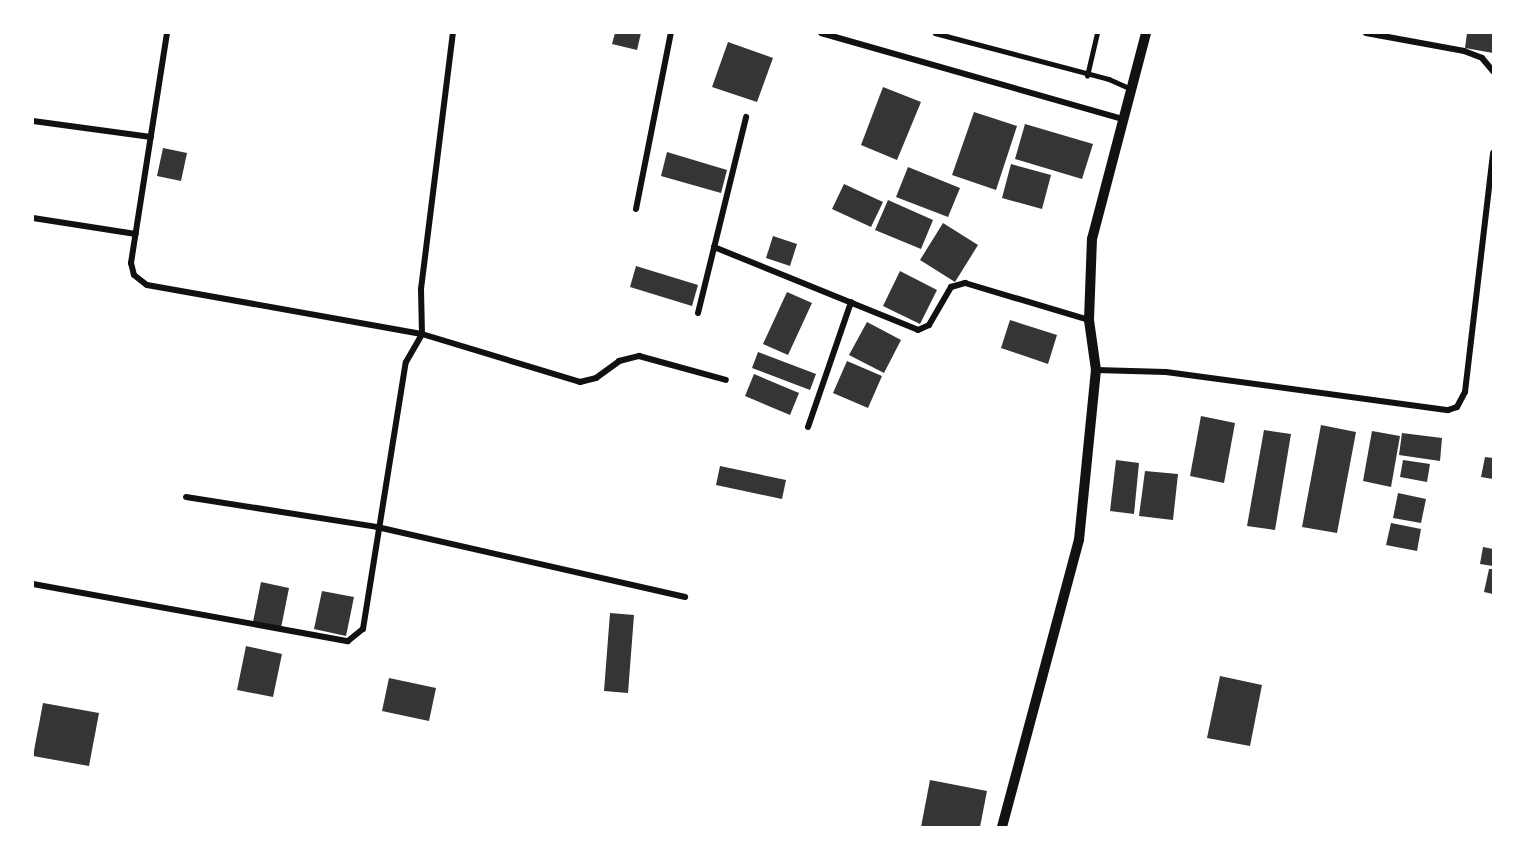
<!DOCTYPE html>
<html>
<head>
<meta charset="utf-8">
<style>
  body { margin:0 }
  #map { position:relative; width:1526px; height:860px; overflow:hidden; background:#fff; font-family:"DejaVu Sans",sans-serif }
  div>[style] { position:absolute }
  .building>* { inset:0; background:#353535 }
  .service>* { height:4.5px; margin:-2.25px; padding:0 2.25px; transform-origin:2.25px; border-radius:2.25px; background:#111 }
  .minor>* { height:6px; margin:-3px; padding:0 3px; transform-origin:3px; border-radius:3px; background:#111 }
  .tertiary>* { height:10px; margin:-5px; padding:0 5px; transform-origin:5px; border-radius:5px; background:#111 }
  span { translate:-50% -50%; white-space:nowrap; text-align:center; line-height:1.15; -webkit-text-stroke:5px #fff; paint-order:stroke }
  .frame { position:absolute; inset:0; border:34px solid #fff; pointer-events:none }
</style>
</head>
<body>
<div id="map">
  <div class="building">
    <i style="clip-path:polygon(615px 33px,641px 33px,637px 50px,612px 44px)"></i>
    <i style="clip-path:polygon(1467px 33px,1493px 33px,1493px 53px,1465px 48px)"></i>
    <i style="clip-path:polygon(728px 42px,773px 58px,757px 102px,712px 87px)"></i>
    <i style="clip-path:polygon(883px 87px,921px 102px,897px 160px,861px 145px)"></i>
    <i style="clip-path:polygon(974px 112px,1017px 126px,996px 190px,952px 175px)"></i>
    <i style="clip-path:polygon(1025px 124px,1093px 144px,1082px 179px,1015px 159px)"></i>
    <i style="clip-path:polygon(163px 148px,187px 153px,181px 181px,157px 176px)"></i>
    <i style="clip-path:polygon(667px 152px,727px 170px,721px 193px,661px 176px)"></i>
    <i style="clip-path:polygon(1011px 164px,1051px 175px,1042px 209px,1002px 198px)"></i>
    <i style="clip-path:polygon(908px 167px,960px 188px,948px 217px,896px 197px)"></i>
    <i style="clip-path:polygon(844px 184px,883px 202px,871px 227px,832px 209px)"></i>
    <i style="clip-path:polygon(888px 200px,933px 220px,921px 249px,875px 230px)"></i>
    <i style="clip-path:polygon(943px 223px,978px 245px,955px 282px,920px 260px)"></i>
    <i style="clip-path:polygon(773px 236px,797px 244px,790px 266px,766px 258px)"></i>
    <i style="clip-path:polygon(636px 266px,698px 285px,692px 306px,630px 287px)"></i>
    <i style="clip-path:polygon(900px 271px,937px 290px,920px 324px,883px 306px)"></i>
    <i style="clip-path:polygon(787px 292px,812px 303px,788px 355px,763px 344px)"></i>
    <i style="clip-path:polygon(1010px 320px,1057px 335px,1048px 364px,1001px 348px)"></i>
    <i style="clip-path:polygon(867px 322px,901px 340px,884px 373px,849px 355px)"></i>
    <i style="clip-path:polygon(758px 352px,816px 374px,810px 390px,752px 368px)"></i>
    <i style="clip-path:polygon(847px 361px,882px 376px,868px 408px,833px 393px)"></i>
    <i style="clip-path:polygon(754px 374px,799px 393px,790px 415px,745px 396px)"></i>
    <i style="clip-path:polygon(1201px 416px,1235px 423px,1224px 483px,1190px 476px)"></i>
    <i style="clip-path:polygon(1321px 425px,1356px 432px,1337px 533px,1302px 527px)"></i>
    <i style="clip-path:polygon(1264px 430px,1291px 434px,1275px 530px,1247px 526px)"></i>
    <i style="clip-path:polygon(1372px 431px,1400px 436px,1391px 487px,1363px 481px)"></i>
    <i style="clip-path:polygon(1402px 433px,1442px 438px,1440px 461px,1399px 455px)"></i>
    <i style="clip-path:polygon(1485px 457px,1493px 458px,1493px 479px,1481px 477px)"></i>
    <i style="clip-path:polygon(1116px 460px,1139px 463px,1134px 514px,1110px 511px)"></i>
    <i style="clip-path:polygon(1403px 460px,1430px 464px,1427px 482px,1400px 477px)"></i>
    <i style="clip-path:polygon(720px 466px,786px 480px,782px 499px,716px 485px)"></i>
    <i style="clip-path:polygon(1145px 471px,1178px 474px,1173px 520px,1139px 516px)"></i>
    <i style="clip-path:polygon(1398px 493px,1426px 499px,1421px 523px,1393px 518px)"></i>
    <i style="clip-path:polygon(1391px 523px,1421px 529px,1417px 551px,1386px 545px)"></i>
    <i style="clip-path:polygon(1483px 547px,1493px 549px,1493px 566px,1480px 564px)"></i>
    <i style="clip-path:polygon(1489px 569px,1493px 569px,1493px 594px,1484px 592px)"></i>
    <i style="clip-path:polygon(261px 582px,289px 588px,281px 628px,253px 622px)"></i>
    <i style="clip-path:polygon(322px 591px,354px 597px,346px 636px,314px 629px)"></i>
    <i style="clip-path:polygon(610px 613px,634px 615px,628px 693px,604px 691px)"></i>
    <i style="clip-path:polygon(246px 646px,282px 654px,273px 697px,237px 690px)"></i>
    <i style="clip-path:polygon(1220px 676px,1262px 685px,1250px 746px,1207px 738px)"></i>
    <i style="clip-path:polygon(389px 678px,436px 688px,429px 721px,382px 711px)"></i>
    <i style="clip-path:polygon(43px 703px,99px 713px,89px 766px,33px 756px)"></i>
    <i style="clip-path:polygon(930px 780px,987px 791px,980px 827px,921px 827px)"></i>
  </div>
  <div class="service">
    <i style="left:935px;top:33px;width:180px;rotate:14.8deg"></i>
    <i style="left:1109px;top:79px;width:24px;rotate:24deg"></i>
    <i style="left:1087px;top:76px;width:44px;rotate:-76.9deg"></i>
  </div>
  <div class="minor">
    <i style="left:167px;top:33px;width:233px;rotate:98.9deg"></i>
    <i style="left:131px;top:263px;width:12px;rotate:76deg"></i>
    <i style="left:134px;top:275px;width:16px;rotate:38deg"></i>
    <i style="left:147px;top:285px;width:279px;rotate:10.1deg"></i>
    <i style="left:422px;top:334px;width:165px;rotate:16.9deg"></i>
    <i style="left:580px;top:382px;width:16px;rotate:-14deg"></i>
    <i style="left:596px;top:378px;width:29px;rotate:-36deg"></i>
    <i style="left:619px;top:361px;width:21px;rotate:-14deg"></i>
    <i style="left:639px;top:356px;width:90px;rotate:15.4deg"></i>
    <i style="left:821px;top:33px;width:314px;rotate:15.9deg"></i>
    <i style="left:1366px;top:33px;width:100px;rotate:10.4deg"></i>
    <i style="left:1464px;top:51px;width:19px;rotate:21deg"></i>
    <i style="left:1482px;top:58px;width:17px;rotate:50deg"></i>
    <i style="left:33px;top:121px;width:119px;rotate:7.7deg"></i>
    <i style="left:636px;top:209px;width:179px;rotate:-78.8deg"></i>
    <i style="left:33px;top:218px;width:104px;rotate:8.8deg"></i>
    <i style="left:714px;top:247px;width:220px;rotate:22.1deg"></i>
    <i style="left:918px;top:330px;width:12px;rotate:-24deg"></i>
    <i style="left:929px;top:325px;width:44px;rotate:-59.9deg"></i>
    <i style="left:951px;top:287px;width:15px;rotate:-16deg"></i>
    <i style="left:965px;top:283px;width:129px;rotate:16.6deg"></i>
    <i style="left:698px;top:313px;width:202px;rotate:-76.2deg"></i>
    <i style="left:1096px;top:370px;width:70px;rotate:1.6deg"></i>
    <i style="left:1166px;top:372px;width:285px;rotate:7.7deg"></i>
    <i style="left:1448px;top:410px;width:9px;rotate:-18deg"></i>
    <i style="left:1457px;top:407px;width:17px;rotate:-62deg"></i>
    <i style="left:1465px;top:392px;width:241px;rotate:-83.3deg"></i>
    <i style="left:808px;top:427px;width:132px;rotate:-71deg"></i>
    <i style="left:186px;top:497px;width:193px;rotate:8.9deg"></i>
    <i style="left:377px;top:527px;width:316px;rotate:12.8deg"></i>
    <i style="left:33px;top:584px;width:320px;rotate:10.3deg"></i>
    <i style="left:348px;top:641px;width:19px;rotate:-39deg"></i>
    <i style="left:363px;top:629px;width:270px;rotate:-80.9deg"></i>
    <i style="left:406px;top:362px;width:32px;rotate:-60deg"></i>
    <i style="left:422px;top:334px;width:45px;rotate:-91.3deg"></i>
    <i style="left:421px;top:289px;width:258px;rotate:-82.9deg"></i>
  </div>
  <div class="tertiary">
    <i style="left:1002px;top:827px;width:297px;rotate:-75deg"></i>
    <i style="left:1079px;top:540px;width:171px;rotate:-84.3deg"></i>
    <i style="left:1096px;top:370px;width:50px;rotate:-98deg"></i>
    <i style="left:1089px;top:320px;width:81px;rotate:-87.9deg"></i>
    <i style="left:1092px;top:239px;width:213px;rotate:-75.3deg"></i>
  </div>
  <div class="frame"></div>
</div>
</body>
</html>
